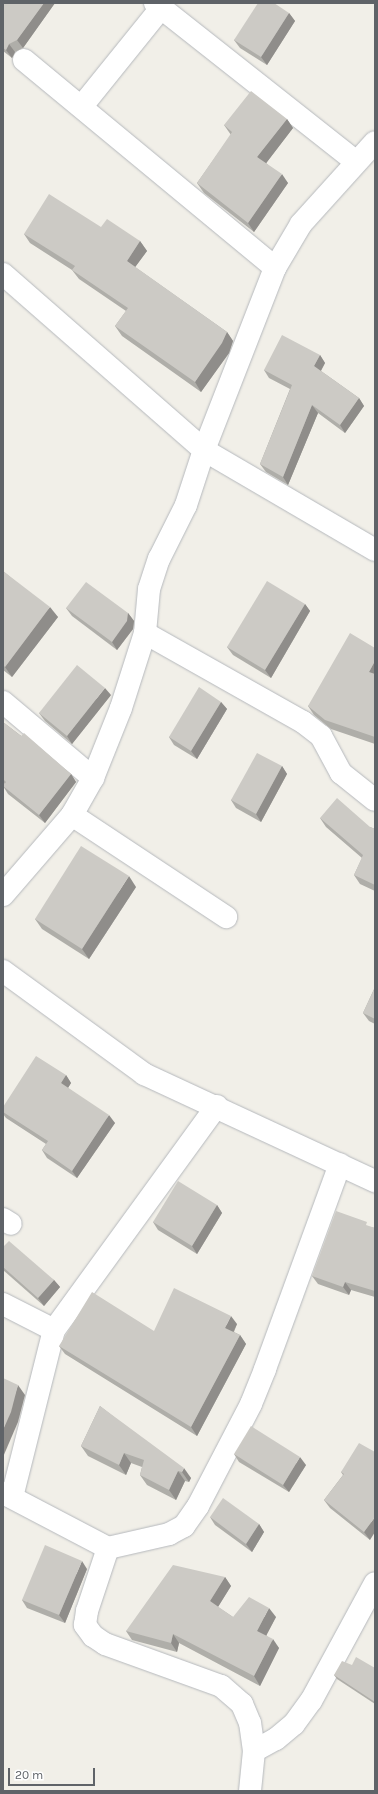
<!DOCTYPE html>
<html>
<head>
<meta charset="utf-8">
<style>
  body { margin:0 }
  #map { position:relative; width:378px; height:1794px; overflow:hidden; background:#f1efe8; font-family:Karla,sans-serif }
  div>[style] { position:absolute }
  .roads { filter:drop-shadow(0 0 1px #b5b8bc) drop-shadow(0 0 1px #b5b8bc) }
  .minor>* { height:22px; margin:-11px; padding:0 11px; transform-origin:11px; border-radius:11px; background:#fff }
  .wall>* { inset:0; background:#afaea9 }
  .shaded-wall>* { inset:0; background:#8f8d8a }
  .building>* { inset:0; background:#cccac5 }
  span { translate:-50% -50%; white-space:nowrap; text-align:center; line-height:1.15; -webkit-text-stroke:4px #fff; paint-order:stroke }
  .frame { position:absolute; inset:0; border:4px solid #5f6368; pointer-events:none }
  .scale { position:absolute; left:8px; top:1768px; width:87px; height:18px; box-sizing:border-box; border:2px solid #5f6368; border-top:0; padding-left:5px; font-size:12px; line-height:14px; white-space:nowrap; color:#5f6368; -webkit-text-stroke:3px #fff; paint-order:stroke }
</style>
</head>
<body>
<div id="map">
  <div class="roads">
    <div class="minor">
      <i style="left:155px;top:3px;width:256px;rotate:38.3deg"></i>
      <i style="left:24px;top:60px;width:326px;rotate:39.6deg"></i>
      <i style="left:82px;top:106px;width:126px;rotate:-51.1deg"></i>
      <i style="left:3px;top:274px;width:267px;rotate:41.2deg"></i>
      <i style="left:204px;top:450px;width:198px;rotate:30.3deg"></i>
      <i style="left:145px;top:633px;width:181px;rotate:29.4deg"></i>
      <i style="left:303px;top:722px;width:23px;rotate:38deg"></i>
      <i style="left:321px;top:736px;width:42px;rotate:61.6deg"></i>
      <i style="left:341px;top:773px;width:43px;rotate:38.5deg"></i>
      <i style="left:3px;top:702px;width:118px;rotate:40.2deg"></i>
      <i style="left:72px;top:815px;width:185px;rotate:33.5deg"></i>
      <i style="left:3px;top:895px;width:106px;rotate:-49.2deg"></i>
      <i style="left:72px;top:815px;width:43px;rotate:-60.4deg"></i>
      <i style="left:93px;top:778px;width:75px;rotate:-68.2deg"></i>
      <i style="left:121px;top:708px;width:79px;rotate:-72.3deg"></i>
      <i style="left:145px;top:633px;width:44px;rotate:-84.8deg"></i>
      <i style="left:149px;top:589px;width:32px;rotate:-72deg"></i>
      <i style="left:159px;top:559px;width:60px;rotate:-63.4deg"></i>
      <i style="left:186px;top:505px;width:58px;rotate:-71.9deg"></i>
      <i style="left:204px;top:450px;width:195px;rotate:-68.7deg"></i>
      <i style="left:275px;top:268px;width:51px;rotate:-59.4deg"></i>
      <i style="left:301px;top:224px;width:110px;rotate:-47.9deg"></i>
      <i style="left:3px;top:971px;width:175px;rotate:36.1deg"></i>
      <i style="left:144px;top:1074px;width:255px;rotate:24.9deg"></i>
      <i style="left:3px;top:1219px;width:9px;rotate:32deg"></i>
      <i style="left:3px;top:1304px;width:57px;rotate:27deg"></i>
      <i style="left:54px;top:1330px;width:277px;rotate:-54deg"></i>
      <i style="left:3px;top:1493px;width:119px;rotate:27.6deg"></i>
      <i style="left:12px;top:1497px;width:172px;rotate:-75.9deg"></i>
      <i style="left:254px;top:1751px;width:25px;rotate:-29deg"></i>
      <i style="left:276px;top:1739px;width:23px;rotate:-40deg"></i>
      <i style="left:294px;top:1724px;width:29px;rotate:-54deg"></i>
      <i style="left:311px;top:1701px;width:134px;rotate:-61.5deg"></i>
      <i style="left:250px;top:1791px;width:40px;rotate:-84.3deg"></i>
      <i style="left:254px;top:1751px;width:28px;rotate:-98deg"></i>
      <i style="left:250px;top:1723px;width:21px;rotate:-113deg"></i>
      <i style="left:242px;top:1704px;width:28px;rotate:-139deg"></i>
      <i style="left:221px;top:1686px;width:123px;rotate:-160.1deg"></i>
      <i style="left:105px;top:1644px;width:14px;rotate:-146deg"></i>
      <i style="left:93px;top:1636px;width:14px;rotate:-126deg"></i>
      <i style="left:85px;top:1625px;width:14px;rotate:-82deg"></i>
      <i style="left:87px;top:1611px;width:66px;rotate:-71.6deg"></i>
      <i style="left:108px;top:1548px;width:63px;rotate:-12.9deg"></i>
      <i style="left:169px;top:1534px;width:17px;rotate:-28deg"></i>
      <i style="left:184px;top:1526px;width:24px;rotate:-55deg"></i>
      <i style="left:198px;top:1506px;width:115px;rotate:-62.5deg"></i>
      <i style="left:251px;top:1404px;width:38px;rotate:-68deg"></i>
      <i style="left:265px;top:1369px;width:218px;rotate:-69.9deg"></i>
    </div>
  </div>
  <div class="wall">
    <i style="clip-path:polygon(3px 3px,55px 3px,23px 48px,15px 52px,12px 58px,3px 51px)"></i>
    <i style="clip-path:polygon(289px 13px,295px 21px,267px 65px,240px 48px,234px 40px)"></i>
    <i style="clip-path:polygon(287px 119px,293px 128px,266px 163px,288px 183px,254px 232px,204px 193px,197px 183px,231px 135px,224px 125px)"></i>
    <i style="clip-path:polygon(101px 227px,140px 241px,147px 251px,135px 267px,227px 332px,233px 341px,229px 353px,201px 392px,122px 336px,115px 326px,126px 311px,79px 279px,72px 270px,30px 243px,24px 234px)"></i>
    <i style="clip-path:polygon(320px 355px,325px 363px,321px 371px,359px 398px,364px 406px,345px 433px,318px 413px,288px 485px,266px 472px,260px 464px,290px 389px,269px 378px,264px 370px)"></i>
    <i style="clip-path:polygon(3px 571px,58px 617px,12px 677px,3px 670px)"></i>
    <i style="clip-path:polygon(305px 604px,310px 611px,271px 678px,233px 655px,227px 647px)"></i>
    <i style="clip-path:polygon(66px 608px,128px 613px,134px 621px,133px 629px,117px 650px,72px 616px)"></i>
    <i style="clip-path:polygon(375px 648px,375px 744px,331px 729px,314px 715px,308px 706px)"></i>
    <i style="clip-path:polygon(111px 695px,72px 744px,45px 721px,39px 713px)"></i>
    <i style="clip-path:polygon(221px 702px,227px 709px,197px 759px,174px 745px,169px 737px)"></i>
    <i style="clip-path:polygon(3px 722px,71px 774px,76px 782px,45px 823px,8px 794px,3px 786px,5px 784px,3px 783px)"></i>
    <i style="clip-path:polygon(282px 766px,287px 774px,261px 822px,236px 808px,231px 800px)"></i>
    <i style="clip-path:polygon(320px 818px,370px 827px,375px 829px,375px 891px,360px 884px,354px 875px,362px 858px,326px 827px)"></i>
    <i style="clip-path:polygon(136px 887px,89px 959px,42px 929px,35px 919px)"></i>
    <i style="clip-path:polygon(375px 987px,375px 1024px,369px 1021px,363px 1013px)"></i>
    <i style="clip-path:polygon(66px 1075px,71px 1083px,68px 1088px,115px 1123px,77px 1178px,47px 1158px,42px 1150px,46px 1144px,6px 1118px,3px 1114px,3px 1107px)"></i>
    <i style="clip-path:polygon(217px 1205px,222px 1213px,197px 1254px,158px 1230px,153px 1222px)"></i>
    <i style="clip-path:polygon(370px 1227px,375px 1228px,375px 1297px,351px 1290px,349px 1295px,318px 1284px,312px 1276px)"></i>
    <i style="clip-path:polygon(3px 1247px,54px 1280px,60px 1287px,44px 1306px,3px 1270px)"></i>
    <i style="clip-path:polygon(237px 1324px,234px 1332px,240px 1335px,246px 1344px,197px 1436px,65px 1354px,59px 1346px,154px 1331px)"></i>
    <i style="clip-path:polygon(100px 1406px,191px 1478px,189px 1482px,185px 1481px,176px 1500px,147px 1485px,140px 1475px,142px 1467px,131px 1463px,126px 1475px,88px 1456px,81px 1446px)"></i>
    <i style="clip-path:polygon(375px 1452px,370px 1540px,330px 1508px,324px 1500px,343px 1475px,341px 1472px)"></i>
    <i style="clip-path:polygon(234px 1454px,306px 1465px,289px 1492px,239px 1462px)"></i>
    <i style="clip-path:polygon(210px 1517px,259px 1524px,264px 1532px,252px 1552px,215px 1525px)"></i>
    <i style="clip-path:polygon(87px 1569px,65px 1623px,27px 1608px,22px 1600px)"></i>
    <i style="clip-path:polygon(225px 1577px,231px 1586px,218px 1607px,233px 1617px,276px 1617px,266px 1635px,279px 1648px,260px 1686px,179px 1643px,177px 1652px,132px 1640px,126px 1631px)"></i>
    <i style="clip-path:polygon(352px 1665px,375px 1668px,375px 1704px,337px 1679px,334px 1675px)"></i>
  </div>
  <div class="shaded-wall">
    <i style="clip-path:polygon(44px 3px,55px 3px,23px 48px,17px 40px)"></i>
    <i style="clip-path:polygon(289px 13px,295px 21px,267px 65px,261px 57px)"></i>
    <i style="clip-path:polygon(9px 44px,15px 52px,12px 58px,6px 50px)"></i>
    <i style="clip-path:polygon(287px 119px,293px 128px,264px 166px,257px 157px)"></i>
    <i style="clip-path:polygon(282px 174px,288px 183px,254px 232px,248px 223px)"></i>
    <i style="clip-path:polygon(140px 241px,147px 251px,133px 270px,127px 261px)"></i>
    <i style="clip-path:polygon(227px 332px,233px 341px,229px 353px,201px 392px,195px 382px)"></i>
    <i style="clip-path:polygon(320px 355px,325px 363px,319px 374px,314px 366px)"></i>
    <i style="clip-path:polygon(359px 398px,364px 406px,345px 433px,340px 425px)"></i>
    <i style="clip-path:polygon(312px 405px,318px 413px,288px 485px,283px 477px)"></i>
    <i style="clip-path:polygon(305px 604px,310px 611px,271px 678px,265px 670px)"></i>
    <i style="clip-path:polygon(50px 607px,58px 617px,12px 677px,5px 667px)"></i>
    <i style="clip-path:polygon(128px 613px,134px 621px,133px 629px,117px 650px,112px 642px)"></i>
    <i style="clip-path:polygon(375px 661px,375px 681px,369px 672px)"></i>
    <i style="clip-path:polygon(105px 688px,111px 695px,72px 744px,67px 736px)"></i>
    <i style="clip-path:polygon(221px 702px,227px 709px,197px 759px,191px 751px)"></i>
    <i style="clip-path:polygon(282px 766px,287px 774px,261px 822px,256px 814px)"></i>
    <i style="clip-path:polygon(71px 774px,76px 782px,45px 823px,39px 815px)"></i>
    <i style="clip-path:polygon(129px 876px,136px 887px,89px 959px,82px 949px)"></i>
    <i style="clip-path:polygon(66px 1075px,71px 1083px,66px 1091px,61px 1083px)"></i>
    <i style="clip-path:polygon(109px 1115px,115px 1123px,77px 1178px,72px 1171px)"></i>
    <i style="clip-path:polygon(217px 1205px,222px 1213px,197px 1254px,192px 1246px)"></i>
    <i style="clip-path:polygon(54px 1280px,60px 1287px,44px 1306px,38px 1298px)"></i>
    <i style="clip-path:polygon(345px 1282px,351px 1290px,349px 1295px,343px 1287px)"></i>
    <i style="clip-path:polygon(231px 1316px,237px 1324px,231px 1337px,225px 1328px)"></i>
    <i style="clip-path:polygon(240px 1335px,246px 1344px,197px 1436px,191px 1427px)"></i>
    <i style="clip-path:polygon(18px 1385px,25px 1395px,18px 1422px,3px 1457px,3px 1430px)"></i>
    <i style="clip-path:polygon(124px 1453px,131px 1463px,126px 1475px,119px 1465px)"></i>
    <i style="clip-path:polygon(300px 1457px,306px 1465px,289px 1492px,283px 1485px)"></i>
    <i style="clip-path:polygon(184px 1468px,191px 1478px,189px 1482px,182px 1472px)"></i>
    <i style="clip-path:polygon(178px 1471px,185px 1481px,176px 1500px,169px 1490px)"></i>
    <i style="clip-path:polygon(375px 1517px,375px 1532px,370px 1540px,364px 1532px)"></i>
    <i style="clip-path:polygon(259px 1524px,264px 1532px,252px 1552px,246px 1544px)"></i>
    <i style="clip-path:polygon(82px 1561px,87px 1569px,65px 1623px,59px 1615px)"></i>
    <i style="clip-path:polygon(225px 1577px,231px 1586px,216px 1610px,210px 1601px)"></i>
    <i style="clip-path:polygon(269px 1608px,276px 1617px,264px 1640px,257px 1631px)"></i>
    <i style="clip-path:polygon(173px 1634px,179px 1643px,177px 1652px,171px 1643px)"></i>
    <i style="clip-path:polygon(273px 1639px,279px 1648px,260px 1686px,254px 1676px)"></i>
  </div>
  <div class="building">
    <i style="clip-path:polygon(3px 3px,44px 3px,17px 40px,9px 44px,6px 50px,3px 48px)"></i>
    <i style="clip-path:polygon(258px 3px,274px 3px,289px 13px,261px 57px,234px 40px)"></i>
    <i style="clip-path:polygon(251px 91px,287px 119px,257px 157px,282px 174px,248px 223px,197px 183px,232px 132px,224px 125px)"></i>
    <i style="clip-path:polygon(49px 194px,101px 227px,107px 219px,140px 241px,127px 261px,227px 332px,222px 343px,195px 382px,115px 326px,128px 308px,72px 270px,75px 266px,24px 234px)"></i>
    <i style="clip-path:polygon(282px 335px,320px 355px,314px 366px,359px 398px,340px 425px,312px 405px,283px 477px,260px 464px,292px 385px,264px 370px)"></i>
    <i style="clip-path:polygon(3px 571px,50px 607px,5px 667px,3px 665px)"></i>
    <i style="clip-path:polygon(267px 581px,305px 604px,265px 670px,227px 647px)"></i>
    <i style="clip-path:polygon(86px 582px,128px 613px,127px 621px,112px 642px,66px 608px)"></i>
    <i style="clip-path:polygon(350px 633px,375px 648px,375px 661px,369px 672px,375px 674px,375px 737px,325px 720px,308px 706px)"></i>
    <i style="clip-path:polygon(77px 665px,105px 688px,67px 736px,39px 713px)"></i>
    <i style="clip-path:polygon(199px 687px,221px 702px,191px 751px,169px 737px)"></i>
    <i style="clip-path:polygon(3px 722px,21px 736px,24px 733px,71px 774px,39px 815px,3px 786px,6px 782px,3px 779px)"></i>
    <i style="clip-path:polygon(257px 753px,282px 766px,256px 814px,231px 800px)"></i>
    <i style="clip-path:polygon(337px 798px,370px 827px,375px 829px,375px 885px,354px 875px,363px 855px,320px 818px)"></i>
    <i style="clip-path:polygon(81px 846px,129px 876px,82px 949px,35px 919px)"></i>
    <i style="clip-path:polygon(375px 987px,375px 1019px,363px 1013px)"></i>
    <i style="clip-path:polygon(36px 1056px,66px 1075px,61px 1083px,109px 1115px,72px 1171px,42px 1150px,48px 1141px,3px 1112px,3px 1107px)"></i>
    <i style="clip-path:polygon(178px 1181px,217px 1205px,192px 1246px,153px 1222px)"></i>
    <i style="clip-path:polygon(336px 1211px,367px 1222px,366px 1225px,375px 1228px,375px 1291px,345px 1282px,343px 1287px,312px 1276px)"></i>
    <i style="clip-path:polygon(9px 1241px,54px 1280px,38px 1298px,3px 1267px,3px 1247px)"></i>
    <i style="clip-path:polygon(174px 1288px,231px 1316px,225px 1328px,240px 1335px,191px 1427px,59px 1346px,92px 1292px,154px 1331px)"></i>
    <i style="clip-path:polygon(3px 1378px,18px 1385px,11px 1412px,3px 1430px)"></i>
    <i style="clip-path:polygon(100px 1406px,184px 1468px,182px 1472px,178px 1471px,169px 1490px,140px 1475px,144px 1460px,124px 1453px,119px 1465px,81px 1446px)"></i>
    <i style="clip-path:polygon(251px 1426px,300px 1457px,283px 1485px,234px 1454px)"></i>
    <i style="clip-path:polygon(359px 1443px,375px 1452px,375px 1517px,364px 1532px,324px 1500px,344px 1474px,341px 1472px)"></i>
    <i style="clip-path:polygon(223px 1498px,259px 1524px,246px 1544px,210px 1517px)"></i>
    <i style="clip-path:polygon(45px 1545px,82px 1561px,59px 1615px,22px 1600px)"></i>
    <i style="clip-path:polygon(173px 1565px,225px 1577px,210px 1601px,233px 1617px,249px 1597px,269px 1608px,257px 1631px,273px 1639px,254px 1676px,173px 1634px,171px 1643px,126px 1631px)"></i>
    <i style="clip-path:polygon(356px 1657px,375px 1668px,375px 1702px,334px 1675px,342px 1661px,352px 1665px)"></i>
  </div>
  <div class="frame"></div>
  <div class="scale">20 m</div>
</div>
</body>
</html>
